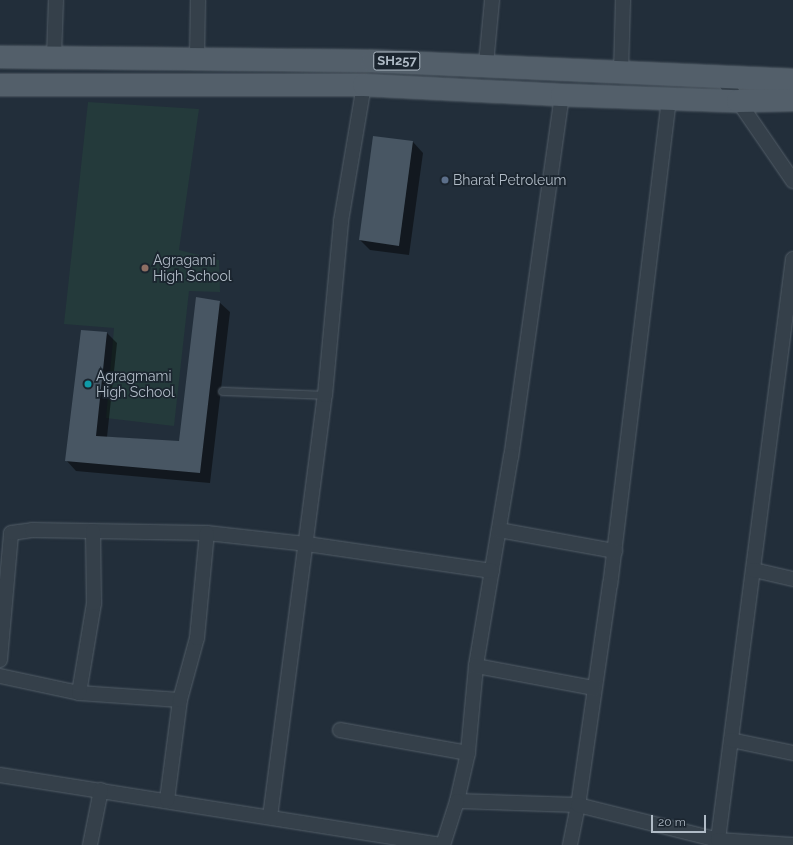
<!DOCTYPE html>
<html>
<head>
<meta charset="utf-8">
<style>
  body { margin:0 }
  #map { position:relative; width:793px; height:845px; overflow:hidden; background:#222e3a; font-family:Raleway,sans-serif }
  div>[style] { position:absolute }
  .green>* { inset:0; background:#243a3b }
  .shadow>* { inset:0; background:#0007 }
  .building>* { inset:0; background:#485663 }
  .roads { filter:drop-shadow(0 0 1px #535e68) drop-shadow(0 0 1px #535e68) }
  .service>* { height:7px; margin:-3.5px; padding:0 3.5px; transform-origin:3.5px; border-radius:3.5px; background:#35404a }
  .minor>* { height:14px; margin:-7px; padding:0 7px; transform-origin:7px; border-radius:7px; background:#35404a }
  .primary>* { height:22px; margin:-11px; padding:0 11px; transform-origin:11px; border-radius:11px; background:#535f6a }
  .dots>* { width:11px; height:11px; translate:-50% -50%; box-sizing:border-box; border:2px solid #1b252f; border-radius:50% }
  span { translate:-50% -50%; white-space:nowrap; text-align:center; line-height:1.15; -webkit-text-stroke:3.5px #1b252f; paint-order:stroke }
  .shield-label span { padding:1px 3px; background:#1b252f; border:1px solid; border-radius:3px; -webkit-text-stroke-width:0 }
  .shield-label { font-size:13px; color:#b0bbc6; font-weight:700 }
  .poi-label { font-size:14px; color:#b0bbc6 }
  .left { translate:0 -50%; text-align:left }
  .scale { position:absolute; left:651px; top:815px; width:55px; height:18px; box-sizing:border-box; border:2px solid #b0bbc6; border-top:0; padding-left:5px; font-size:12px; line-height:14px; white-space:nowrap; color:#b0bbc6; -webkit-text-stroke:3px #1b252f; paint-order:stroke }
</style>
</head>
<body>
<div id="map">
  <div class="green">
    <i style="clip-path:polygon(88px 102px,199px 109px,179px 250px,219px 260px,220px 292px,189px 291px,174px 426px,106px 418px,114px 328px,64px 324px)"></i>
  </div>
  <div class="shadow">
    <i style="clip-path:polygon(374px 137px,413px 142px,423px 153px,409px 255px,370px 250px,360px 240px)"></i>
    <i style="clip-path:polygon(219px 302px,230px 312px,210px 483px,76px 471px,66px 460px,107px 333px,117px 343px,107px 437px,180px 442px)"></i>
  </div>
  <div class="building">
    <i style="clip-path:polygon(373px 136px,413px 141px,399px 246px,359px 240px)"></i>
    <i style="clip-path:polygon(196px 297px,220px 301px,200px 473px,65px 461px,81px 330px,107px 332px,96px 436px,179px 441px)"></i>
  </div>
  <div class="roads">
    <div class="service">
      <i style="left:222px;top:391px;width:103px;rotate:2.2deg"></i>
    </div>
    <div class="minor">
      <i style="left:54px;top:57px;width:57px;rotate:-88deg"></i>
      <i style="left:197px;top:57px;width:57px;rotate:-89deg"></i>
      <i style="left:486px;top:64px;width:64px;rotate:-84.6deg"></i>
      <i style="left:621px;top:72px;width:72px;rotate:-88.4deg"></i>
      <i style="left:723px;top:79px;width:124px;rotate:55.5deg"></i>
      <i style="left:562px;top:95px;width:365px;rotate:98deg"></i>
      <i style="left:511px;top:456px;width:213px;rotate:99.5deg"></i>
      <i style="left:476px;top:666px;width:87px;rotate:95.3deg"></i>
      <i style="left:468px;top:753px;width:49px;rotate:102.9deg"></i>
      <i style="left:457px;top:801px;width:121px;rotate:1.9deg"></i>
      <i style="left:578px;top:805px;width:41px;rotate:101.3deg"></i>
      <i style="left:669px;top:99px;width:489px;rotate:96.9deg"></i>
      <i style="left:610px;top:584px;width:223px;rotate:98.2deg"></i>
      <i style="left:578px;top:805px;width:144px;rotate:14deg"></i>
      <i style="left:718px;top:840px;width:5px;rotate:90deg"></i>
      <i style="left:793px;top:259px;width:586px;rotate:97.36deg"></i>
      <i style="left:718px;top:840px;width:75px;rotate:3.8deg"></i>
      <i style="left:499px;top:530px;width:118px;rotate:10.3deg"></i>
      <i style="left:754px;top:570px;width:40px;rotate:13deg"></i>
      <i style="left:0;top:660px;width:127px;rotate:-85deg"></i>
      <i style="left:11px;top:533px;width:21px;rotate:-8deg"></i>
      <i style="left:32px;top:530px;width:175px;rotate:1deg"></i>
      <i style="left:207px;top:533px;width:101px;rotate:6.3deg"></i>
      <i style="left:307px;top:544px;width:187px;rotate:8.3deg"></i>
      <i style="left:476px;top:666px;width:120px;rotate:10.6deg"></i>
      <i style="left:0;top:676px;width:81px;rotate:12.1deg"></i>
      <i style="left:79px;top:693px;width:101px;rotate:4deg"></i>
      <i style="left:79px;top:693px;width:91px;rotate:-80.5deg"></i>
      <i style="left:94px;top:603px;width:72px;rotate:-90.8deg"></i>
      <i style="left:340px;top:730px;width:130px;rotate:10.2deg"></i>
      <i style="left:731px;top:740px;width:63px;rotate:11.8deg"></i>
      <i style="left:0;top:775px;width:448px;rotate:9deg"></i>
      <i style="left:167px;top:800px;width:101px;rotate:-82.6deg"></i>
      <i style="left:180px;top:700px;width:64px;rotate:-74.7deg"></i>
      <i style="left:197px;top:638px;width:105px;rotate:-84.6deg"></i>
      <i style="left:270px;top:817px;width:426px;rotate:-82.6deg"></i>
      <i style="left:325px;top:395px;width:175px;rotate:-84.7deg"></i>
      <i style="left:341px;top:221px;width:138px;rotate:-80.4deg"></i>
      <i style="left:90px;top:845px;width:56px;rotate:-78.7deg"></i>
      <i style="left:443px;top:845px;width:46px;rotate:-72.3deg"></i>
    </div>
    <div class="primary">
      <i style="left:0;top:57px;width:373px;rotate:0.6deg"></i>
      <i style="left:373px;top:61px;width:420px;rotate:2.6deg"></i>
      <i style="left:0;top:85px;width:364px"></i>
      <i style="left:364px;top:85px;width:198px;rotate:2.9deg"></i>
      <i style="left:562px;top:95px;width:176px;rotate:2deg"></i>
      <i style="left:738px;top:101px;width:55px;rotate:-1deg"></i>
    </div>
  </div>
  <div class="dots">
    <i style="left:445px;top:180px;background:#5c6f8a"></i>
    <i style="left:145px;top:268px;background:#8d6e63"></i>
    <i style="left:88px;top:384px;background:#0f9aa8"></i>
  </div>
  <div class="shield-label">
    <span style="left:397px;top:61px">SH257</span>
  </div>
  <div class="poi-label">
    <span class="left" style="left:453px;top:180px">Bharat Petroleum</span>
    <span class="left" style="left:153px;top:268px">Agragami<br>High School</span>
    <span class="left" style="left:96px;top:384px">Agragmami<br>High School</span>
  </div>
  <div class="scale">20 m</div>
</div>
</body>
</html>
